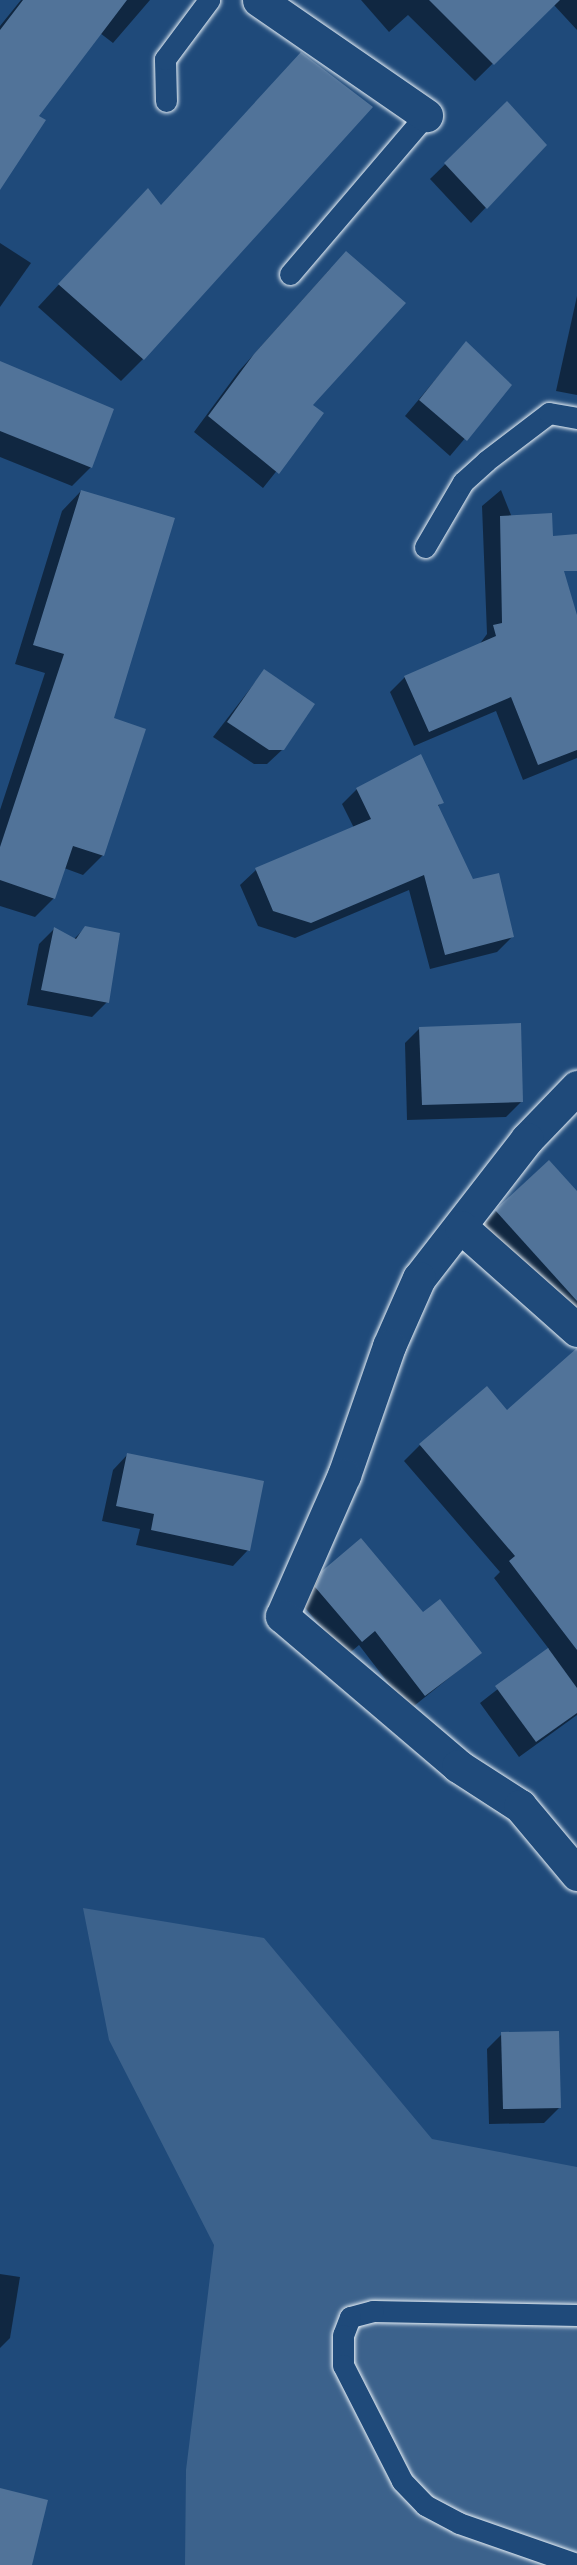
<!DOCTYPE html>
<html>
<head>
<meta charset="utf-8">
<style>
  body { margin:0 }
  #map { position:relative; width:577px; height:2565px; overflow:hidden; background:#1f4a7a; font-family:Delius,sans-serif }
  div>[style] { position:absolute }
  .green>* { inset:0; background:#3c628c }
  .shadow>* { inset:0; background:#0007 }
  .building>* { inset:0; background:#517399 }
  .roads { filter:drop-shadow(0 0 2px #e8f1f8) drop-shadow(0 0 2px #e8f1f8) }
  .service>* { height:21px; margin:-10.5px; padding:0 10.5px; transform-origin:10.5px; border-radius:10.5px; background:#1f4a7a }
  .minor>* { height:33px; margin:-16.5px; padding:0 16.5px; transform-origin:16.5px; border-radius:16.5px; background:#1f4a7a }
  span { translate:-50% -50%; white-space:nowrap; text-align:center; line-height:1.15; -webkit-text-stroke:5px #1f4a7a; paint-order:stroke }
</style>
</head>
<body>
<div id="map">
  <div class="green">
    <i style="clip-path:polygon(83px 1908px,264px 1938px,432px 2139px,577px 2167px,577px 2565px,185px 2565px,186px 2470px,214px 2245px,109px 2040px)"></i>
  </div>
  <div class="shadow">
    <i style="clip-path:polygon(21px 0,150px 0,113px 43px,100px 33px,37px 116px,0 187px,0 26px)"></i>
    <i style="clip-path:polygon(361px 0,577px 0,577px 30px,553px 4px,475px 81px,408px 15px,389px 32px)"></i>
    <i style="clip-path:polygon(507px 104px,545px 145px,471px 223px,430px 179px)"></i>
    <i style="clip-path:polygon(126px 212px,143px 359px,121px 381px,38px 307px)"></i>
    <i style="clip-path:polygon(0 243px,31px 263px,0 307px)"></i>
    <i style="clip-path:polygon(331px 268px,311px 405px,322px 414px,263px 488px,194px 432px,239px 371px)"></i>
    <i style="clip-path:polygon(577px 296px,577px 395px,556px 391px)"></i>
    <i style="clip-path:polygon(466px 343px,510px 385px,450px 456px,405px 416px)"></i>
    <i style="clip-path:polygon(0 362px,91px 467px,72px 486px,0 457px)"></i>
    <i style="clip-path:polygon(501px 490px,577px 680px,577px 758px,523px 780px,496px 711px,414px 746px,390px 692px,405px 677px,479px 645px,487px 634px,482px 506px)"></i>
    <i style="clip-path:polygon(81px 491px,112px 719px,103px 855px,83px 875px,64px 868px,54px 898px,35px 917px,0 906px,0 810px,45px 673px,15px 664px,62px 511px)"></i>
    <i style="clip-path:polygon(264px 671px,283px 749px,267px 764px,254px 764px,213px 737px)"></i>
    <i style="clip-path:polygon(357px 789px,442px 802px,437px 807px,472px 881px,512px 937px,497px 952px,430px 969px,409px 890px,295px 938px,258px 926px,240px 885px,256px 870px,354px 828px,342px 804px)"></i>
    <i style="clip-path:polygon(86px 927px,107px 1002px,92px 1017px,27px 1005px,39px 944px,54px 929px,74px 939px)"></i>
    <i style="clip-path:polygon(420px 1028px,522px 1101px,506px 1117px,407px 1120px,405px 1043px)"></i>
    <i style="clip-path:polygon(577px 1193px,577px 1334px,481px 1227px,496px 1211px)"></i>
    <i style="clip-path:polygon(577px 1349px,577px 1715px,519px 1757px,480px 1703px,549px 1649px,494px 1578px,500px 1572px,404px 1461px,420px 1445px,507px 1412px)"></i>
    <i style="clip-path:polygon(128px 1454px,248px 1550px,233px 1566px,136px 1545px,140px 1529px,102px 1521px,113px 1470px)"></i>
    <i style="clip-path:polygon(323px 1572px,423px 1614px,480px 1653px,409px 1710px,359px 1645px,346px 1656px,301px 1603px,307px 1588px)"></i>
    <i style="clip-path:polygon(502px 2034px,559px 2108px,544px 2123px,489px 2124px,487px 2049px)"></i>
    <i style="clip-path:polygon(0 2274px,20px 2277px,10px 2338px,0 2348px)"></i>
  </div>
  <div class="building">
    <i style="clip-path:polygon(23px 0,127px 0,39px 116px,46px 120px,0 190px,0 30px)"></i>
    <i style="clip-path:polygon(429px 0,560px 0,494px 65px)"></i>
    <i style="clip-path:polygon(301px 52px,373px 107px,144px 360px,58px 284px,148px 188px,161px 205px)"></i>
    <i style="clip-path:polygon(507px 101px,547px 145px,487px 209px,444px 163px)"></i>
    <i style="clip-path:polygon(346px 251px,406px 303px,313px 405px,324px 413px,279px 474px,208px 416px,254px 354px)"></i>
    <i style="clip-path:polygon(466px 341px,512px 385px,467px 441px,419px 400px)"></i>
    <i style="clip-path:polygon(0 361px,114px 409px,92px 468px,0 431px)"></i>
    <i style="clip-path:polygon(81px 490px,175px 518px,114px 718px,146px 729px,104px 856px,73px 846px,55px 899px,0 880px,0 847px,64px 654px,33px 645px)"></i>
    <i style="clip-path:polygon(552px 513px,553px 536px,577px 534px,577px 571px,564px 571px,577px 615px,577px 750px,538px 765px,511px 697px,429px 732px,404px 676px,496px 636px,493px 625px,502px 623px,500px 516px)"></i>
    <i style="clip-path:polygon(264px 669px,315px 704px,284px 750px,269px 750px,227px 722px)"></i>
    <i style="clip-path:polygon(421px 754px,444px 803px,438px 805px,473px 879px,499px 873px,514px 937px,445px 955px,424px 875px,311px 923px,273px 911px,255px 868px,371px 819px,356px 788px)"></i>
    <i style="clip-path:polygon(85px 926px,120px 933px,109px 1003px,41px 990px,54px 927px,76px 939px)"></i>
    <i style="clip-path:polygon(521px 1023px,523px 1102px,422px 1105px,419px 1027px)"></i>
    <i style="clip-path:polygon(549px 1160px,577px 1191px,577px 1301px,495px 1210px)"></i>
    <i style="clip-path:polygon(577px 1348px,577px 1650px,509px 1561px,515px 1556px,419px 1444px,487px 1386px,507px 1410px)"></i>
    <i style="clip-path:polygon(127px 1453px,264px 1481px,250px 1551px,151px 1530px,154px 1514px,116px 1506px)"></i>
    <i style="clip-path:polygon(361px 1538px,423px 1612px,440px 1599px,482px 1653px,425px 1696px,375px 1631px,362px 1642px,315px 1587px,322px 1571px)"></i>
    <i style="clip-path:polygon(548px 1648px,577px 1688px,577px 1713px,536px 1742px,495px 1686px)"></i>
    <i style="clip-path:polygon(559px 2031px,561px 2108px,503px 2109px,501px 2032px)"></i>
    <i style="clip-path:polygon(0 2488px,48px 2500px,32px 2565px,0 2565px)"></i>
  </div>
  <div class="roads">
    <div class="service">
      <i style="left:166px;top:101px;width:42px;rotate:-91.4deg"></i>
      <i style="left:165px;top:59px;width:74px;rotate:-53.3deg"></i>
      <i style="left:290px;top:274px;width:209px;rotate:-49.5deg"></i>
      <i style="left:425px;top:547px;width:75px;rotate:-59.7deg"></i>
      <i style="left:463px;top:482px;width:31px;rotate:-42deg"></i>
      <i style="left:486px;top:461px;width:79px;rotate:-37.3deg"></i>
      <i style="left:549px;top:413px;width:28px;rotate:10deg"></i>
      <i style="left:577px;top:2315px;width:204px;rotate:-178.9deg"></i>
      <i style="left:373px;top:2311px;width:24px;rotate:165deg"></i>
      <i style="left:350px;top:2317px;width:19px;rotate:111deg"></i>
      <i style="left:343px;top:2335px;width:30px;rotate:90deg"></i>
      <i style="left:343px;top:2365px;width:130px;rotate:63deg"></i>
      <i style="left:402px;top:2481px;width:33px;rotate:46deg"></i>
      <i style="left:425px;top:2505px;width:38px;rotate:28deg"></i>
      <i style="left:459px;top:2523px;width:125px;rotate:19.2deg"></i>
    </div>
    <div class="minor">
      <i style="left:259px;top:0;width:203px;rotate:34.6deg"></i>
      <i style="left:577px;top:1087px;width:72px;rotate:133.9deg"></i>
      <i style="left:527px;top:1139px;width:176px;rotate:127.8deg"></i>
      <i style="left:419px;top:1278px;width:74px;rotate:113.8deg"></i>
      <i style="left:389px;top:1346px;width:137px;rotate:109.2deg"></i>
      <i style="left:344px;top:1475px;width:154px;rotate:113.7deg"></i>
      <i style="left:282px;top:1616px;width:231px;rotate:40.4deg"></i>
      <i style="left:458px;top:1766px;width:74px;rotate:32.8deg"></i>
      <i style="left:520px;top:1806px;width:89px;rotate:50deg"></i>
      <i style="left:461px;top:1227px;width:155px;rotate:41.6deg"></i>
    </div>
  </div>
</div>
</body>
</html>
